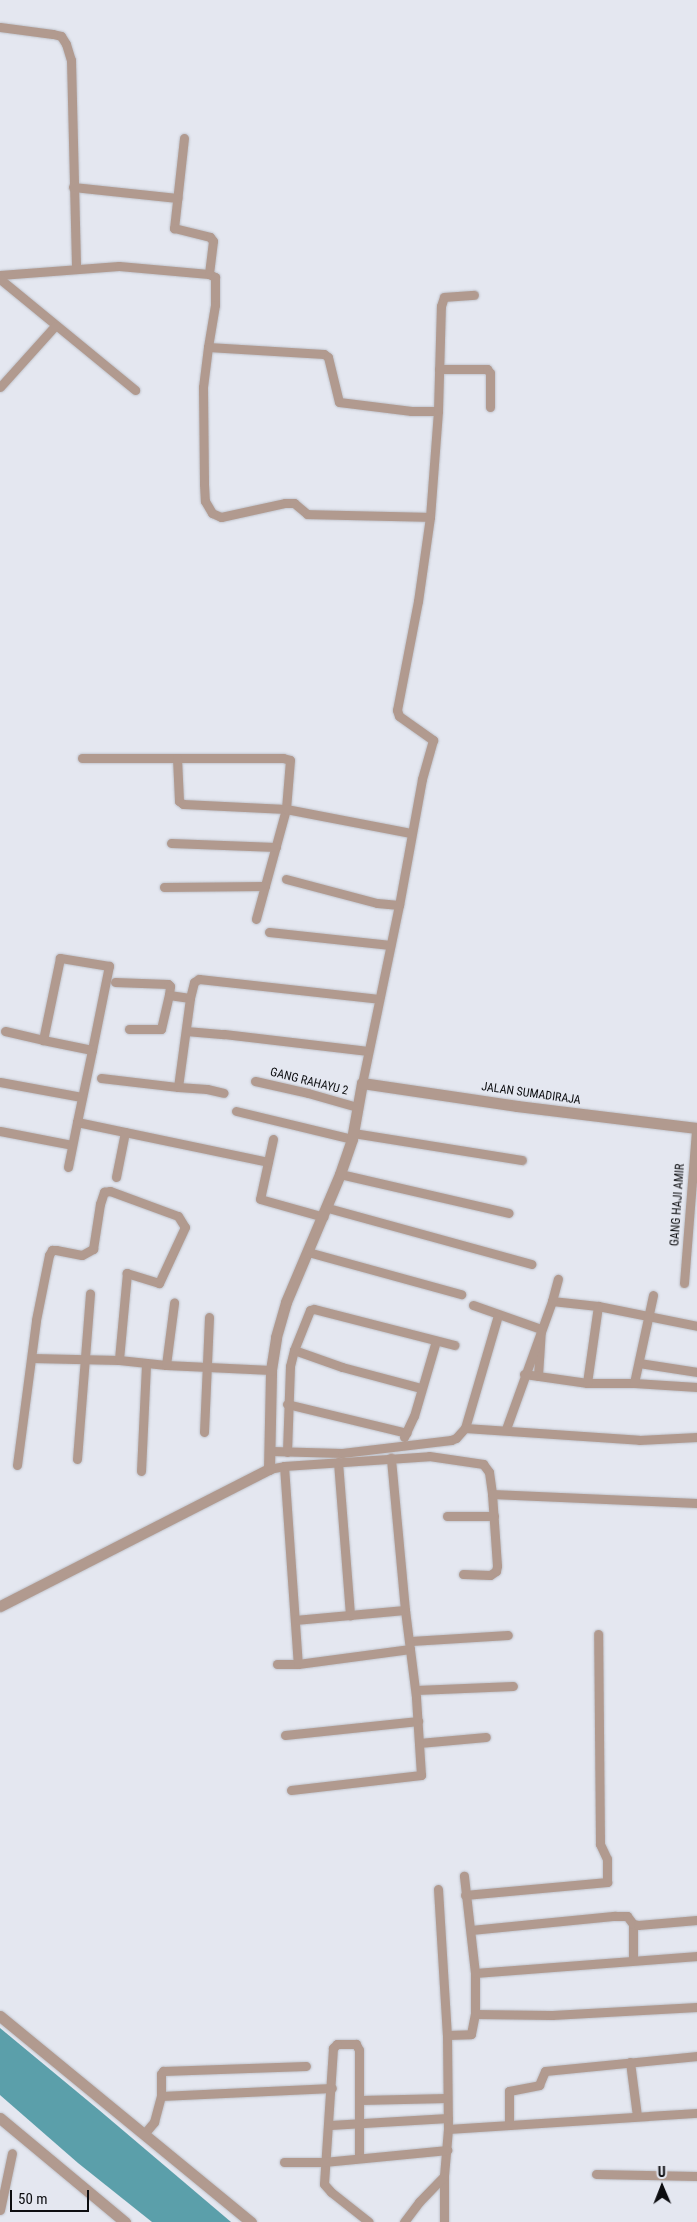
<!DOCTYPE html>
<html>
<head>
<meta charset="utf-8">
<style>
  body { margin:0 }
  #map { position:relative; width:697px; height:2222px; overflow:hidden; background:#e4e7f0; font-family:"Roboto Condensed",sans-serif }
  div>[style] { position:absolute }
  .water>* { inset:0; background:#5b9faa }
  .roads { filter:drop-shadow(0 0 1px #c1c4cc) drop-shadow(0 0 1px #c1c4cc) }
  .minor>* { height:9px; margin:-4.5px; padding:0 4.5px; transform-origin:4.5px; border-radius:4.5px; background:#b19a8f }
  .tertiary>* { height:11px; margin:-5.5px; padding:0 5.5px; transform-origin:5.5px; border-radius:5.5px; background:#b19a8f }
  span { translate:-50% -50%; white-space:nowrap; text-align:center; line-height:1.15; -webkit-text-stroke:4px #e4e7f0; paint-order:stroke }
  .street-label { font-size:12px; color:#0c0d10 }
  .north { position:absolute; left:637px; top:2162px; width:50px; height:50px; -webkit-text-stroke:4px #e4e7f0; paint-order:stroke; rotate:359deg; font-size:14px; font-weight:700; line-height:20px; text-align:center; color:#0c0d10 }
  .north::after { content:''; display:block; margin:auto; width:18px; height:22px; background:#0c0d10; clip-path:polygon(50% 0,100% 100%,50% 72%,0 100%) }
  .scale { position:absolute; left:10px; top:2190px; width:79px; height:22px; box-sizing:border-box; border:2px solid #0c0d10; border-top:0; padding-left:6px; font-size:15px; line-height:18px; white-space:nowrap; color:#0c0d10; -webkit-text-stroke:4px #e4e7f0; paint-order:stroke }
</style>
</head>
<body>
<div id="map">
  <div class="water">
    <i style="clip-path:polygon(0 2028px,99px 2110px,231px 2222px,152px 2222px,78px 2163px,0 2095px)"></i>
  </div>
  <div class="roads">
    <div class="minor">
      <i style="left:0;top:27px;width:53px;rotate:7.5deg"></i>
      <i style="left:53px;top:34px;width:8px;rotate:14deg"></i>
      <i style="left:61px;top:36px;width:9px;rotate:58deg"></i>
      <i style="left:66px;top:44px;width:17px;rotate:73deg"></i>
      <i style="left:71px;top:60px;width:209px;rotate:88.6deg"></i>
      <i style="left:184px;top:138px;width:91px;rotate:96.3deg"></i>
      <i style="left:174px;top:228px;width:37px;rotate:14deg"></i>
      <i style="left:210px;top:237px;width:5px;rotate:53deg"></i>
      <i style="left:213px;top:241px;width:33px;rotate:97deg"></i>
      <i style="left:73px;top:187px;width:105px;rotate:6deg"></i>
      <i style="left:0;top:275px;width:119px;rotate:-4.3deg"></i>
      <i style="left:119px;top:266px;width:90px;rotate:5.1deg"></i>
      <i style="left:209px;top:274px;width:7px;rotate:27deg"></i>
      <i style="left:215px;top:277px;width:28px;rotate:90deg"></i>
      <i style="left:215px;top:305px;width:43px;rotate:99.5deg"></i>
      <i style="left:208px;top:347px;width:116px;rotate:3.5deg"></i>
      <i style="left:324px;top:354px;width:5px;rotate:37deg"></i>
      <i style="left:328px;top:357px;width:46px;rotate:76.3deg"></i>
      <i style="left:339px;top:402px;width:73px;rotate:7.1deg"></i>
      <i style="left:411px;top:411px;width:27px"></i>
      <i style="left:438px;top:411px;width:106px;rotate:94.3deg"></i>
      <i style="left:430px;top:517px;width:85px;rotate:98.1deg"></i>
      <i style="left:418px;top:601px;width:111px;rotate:100.9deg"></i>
      <i style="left:397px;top:710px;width:6px;rotate:72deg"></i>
      <i style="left:399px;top:716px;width:42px;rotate:35.2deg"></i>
      <i style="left:433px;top:740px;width:41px;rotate:105.8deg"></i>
      <i style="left:422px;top:779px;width:128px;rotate:100.3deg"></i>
      <i style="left:399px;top:905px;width:182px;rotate:101.7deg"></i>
      <i style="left:0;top:279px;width:175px;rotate:39.4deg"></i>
      <i style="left:208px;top:347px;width:40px;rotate:97.1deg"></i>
      <i style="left:203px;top:387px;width:97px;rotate:89.4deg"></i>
      <i style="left:204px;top:484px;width:17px;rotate:87deg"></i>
      <i style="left:205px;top:501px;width:14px;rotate:60deg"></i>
      <i style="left:212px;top:513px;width:10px;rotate:24deg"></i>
      <i style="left:221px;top:517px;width:66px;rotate:-12.3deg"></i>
      <i style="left:285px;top:503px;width:9px"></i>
      <i style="left:294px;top:503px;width:17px;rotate:40deg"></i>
      <i style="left:307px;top:514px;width:123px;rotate:1.4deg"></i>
      <i style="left:439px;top:369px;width:48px"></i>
      <i style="left:487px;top:369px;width:5px;rotate:53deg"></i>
      <i style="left:490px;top:373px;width:34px;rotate:90deg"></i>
      <i style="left:0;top:387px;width:82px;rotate:-48deg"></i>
      <i style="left:438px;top:411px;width:105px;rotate:-88.4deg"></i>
      <i style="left:441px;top:306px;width:9px;rotate:-72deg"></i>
      <i style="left:444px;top:297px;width:30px;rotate:-4deg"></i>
      <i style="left:82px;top:758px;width:201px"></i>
      <i style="left:283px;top:758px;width:7px;rotate:16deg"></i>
      <i style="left:290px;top:760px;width:49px;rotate:94.7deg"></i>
      <i style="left:286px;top:809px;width:114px;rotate:105.3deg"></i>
      <i style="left:177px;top:758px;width:43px;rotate:87.3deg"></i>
      <i style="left:179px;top:801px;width:5px;rotate:37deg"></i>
      <i style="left:183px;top:804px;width:103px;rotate:2.8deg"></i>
      <i style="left:286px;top:809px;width:127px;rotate:10.9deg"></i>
      <i style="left:171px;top:843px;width:105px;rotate:2.2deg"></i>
      <i style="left:286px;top:879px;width:94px;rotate:14.8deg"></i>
      <i style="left:377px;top:903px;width:22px;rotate:5deg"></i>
      <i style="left:164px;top:887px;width:101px;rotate:-0.6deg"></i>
      <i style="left:269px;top:932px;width:122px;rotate:6.1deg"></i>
      <i style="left:115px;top:982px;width:53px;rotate:2.2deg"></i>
      <i style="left:168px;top:984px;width:3px;rotate:45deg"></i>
      <i style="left:170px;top:986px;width:9px;rotate:96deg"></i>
      <i style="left:169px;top:995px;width:21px;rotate:8deg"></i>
      <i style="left:129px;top:1029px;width:32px"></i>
      <i style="left:161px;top:1029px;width:35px;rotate:-77deg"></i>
      <i style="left:5px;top:1031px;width:39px;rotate:13deg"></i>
      <i style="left:186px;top:1031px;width:38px;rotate:5deg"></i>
      <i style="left:224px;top:1034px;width:145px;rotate:6.7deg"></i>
      <i style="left:101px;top:1078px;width:78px;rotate:6.7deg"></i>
      <i style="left:178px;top:1087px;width:90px;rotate:-82.3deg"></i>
      <i style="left:190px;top:998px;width:16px;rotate:-76deg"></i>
      <i style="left:194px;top:982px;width:6px;rotate:-31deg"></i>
      <i style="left:199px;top:979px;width:181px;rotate:6.3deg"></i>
      <i style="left:255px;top:1081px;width:54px;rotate:12.8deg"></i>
      <i style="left:308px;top:1093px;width:51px;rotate:15.9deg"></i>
      <i style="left:0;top:1082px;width:83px;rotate:10.4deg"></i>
      <i style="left:178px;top:1087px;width:29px;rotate:4deg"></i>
      <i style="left:207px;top:1089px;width:17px;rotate:13deg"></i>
      <i style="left:236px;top:1111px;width:119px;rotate:13.6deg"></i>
      <i style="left:77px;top:1122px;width:74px;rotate:-78.2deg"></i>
      <i style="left:92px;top:1050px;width:86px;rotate:-78.6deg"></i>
      <i style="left:109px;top:966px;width:50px;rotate:-170.7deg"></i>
      <i style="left:60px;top:958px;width:84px;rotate:101.7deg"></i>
      <i style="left:43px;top:1040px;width:50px;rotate:11.5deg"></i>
      <i style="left:0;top:1131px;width:73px;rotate:11deg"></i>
      <i style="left:353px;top:1133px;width:171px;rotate:9.1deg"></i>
      <i style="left:273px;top:1139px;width:61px;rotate:102.2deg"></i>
      <i style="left:260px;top:1199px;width:66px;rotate:15.7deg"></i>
      <i style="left:68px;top:1167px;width:46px;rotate:-78.7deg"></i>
      <i style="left:77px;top:1122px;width:195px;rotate:11.8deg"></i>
      <i style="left:340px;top:1174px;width:173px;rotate:13deg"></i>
      <i style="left:116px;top:1177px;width:46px;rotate:-78.7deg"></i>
      <i style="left:328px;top:1208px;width:211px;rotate:15.4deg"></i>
      <i style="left:308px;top:1252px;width:159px;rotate:15.4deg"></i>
      <i style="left:684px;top:1283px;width:154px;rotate:-85.5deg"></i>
      <i style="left:552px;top:1301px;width:46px;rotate:6.2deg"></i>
      <i style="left:598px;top:1306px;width:101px;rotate:11.4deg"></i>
      <i style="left:473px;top:1305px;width:72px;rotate:19.4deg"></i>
      <i style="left:541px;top:1329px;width:47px;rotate:93.7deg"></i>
      <i style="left:294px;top:1350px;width:51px;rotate:19.5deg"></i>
      <i style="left:342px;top:1367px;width:82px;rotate:14.9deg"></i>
      <i style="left:32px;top:1358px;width:87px;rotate:1.3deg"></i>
      <i style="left:119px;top:1360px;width:47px;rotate:6.1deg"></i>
      <i style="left:166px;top:1365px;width:105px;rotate:2.7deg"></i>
      <i style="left:639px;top:1363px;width:59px;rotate:8.8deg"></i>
      <i style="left:166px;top:1365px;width:63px;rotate:-82.6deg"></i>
      <i style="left:524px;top:1374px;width:64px;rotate:8.1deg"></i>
      <i style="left:587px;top:1383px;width:47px"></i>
      <i style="left:634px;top:1383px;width:63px;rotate:3.6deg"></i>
      <i style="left:587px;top:1383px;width:78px;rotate:-81.9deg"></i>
      <i style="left:634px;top:1383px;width:90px;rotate:-77.8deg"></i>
      <i style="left:287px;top:1404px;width:123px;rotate:13.6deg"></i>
      <i style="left:465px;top:1428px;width:118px;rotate:-73.7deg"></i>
      <i style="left:506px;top:1429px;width:136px;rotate:-70.2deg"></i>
      <i style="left:552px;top:1301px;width:23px;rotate:-75deg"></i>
      <i style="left:204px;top:1432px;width:115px;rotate:-87.5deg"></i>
      <i style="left:404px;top:1437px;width:23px;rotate:-65deg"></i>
      <i style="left:414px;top:1416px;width:78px;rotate:-73.7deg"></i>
      <i style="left:271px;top:1451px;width:71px;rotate:1.6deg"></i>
      <i style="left:342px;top:1453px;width:110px;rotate:-6.8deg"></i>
      <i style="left:451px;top:1440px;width:5px;rotate:-22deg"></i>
      <i style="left:456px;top:1438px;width:13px;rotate:-48deg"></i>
      <i style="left:465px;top:1428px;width:174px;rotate:3.9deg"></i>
      <i style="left:639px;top:1440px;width:58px;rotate:-3deg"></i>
      <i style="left:287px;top:1452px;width:86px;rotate:-88deg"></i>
      <i style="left:290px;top:1366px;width:16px;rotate:-76deg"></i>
      <i style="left:294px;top:1350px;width:43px;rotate:-68.2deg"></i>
      <i style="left:310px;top:1310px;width:4px;rotate:-14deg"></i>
      <i style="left:314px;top:1309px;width:145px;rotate:14.4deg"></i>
      <i style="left:77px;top:1459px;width:166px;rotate:-85.5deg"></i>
      <i style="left:338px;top:1462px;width:154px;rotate:85.5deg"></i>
      <i style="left:17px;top:1465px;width:146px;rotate:-82.5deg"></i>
      <i style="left:36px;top:1320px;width:66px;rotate:-78.7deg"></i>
      <i style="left:49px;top:1255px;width:6px;rotate:-59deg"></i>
      <i style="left:52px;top:1250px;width:4px"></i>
      <i style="left:56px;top:1250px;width:26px;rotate:11deg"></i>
      <i style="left:82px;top:1255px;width:13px;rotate:-29deg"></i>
      <i style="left:93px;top:1249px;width:46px;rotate:-81.2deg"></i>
      <i style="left:100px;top:1204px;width:13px;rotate:-72deg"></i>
      <i style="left:104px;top:1192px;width:6px;rotate:-9deg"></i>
      <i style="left:110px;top:1191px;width:72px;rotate:20.2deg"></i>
      <i style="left:178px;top:1216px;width:13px;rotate:58deg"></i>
      <i style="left:185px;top:1227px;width:62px;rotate:114.9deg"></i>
      <i style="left:159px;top:1283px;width:34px;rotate:-163deg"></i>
      <i style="left:127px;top:1273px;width:87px;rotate:95.3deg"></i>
      <i style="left:284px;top:1466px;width:198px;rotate:86deg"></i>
      <i style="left:269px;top:1469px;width:15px;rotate:-11deg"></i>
      <i style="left:284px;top:1466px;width:145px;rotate:-3.9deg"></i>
      <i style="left:429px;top:1456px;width:55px;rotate:8.4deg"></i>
      <i style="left:483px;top:1464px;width:10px;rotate:53deg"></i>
      <i style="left:489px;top:1472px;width:22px;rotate:82deg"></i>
      <i style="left:492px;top:1494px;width:72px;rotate:86deg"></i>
      <i style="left:497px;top:1566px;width:5px;rotate:101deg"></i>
      <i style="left:496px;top:1571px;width:7px;rotate:146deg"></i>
      <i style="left:490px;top:1575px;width:27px;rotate:-178deg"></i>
      <i style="left:141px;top:1471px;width:108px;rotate:-87.3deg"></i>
      <i style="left:492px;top:1494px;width:205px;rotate:2.5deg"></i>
      <i style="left:447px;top:1516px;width:47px"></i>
      <i style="left:295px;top:1620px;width:110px;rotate:-5.2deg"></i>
      <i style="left:411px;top:1641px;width:97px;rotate:-3.5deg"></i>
      <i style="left:277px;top:1664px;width:21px"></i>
      <i style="left:298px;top:1664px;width:113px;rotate:-7.6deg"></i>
      <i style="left:416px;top:1690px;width:97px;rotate:-2.4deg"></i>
      <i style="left:285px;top:1735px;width:134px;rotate:-6deg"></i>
      <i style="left:419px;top:1743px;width:67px;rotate:-5.1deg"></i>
      <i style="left:291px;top:1790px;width:131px;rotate:-6.6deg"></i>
      <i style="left:421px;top:1775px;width:78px;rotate:-93.7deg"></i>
      <i style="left:416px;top:1697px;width:88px;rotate:-97.2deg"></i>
      <i style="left:405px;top:1610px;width:153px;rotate:-95.3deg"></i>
      <i style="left:438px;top:1889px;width:146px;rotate:86.5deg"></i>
      <i style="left:447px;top:2035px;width:94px;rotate:89.4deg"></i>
      <i style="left:448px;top:2129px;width:47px;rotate:94.9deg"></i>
      <i style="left:444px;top:2176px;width:46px;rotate:90deg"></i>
      <i style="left:465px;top:1895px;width:143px;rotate:-5.2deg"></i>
      <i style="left:607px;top:1882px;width:23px;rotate:-90deg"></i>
      <i style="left:607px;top:1859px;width:17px;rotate:-115deg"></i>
      <i style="left:600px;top:1844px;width:210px;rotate:-90.5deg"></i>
      <i style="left:633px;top:1924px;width:36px;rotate:90deg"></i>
      <i style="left:471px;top:1930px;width:145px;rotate:-5.6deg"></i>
      <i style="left:615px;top:1916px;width:12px"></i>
      <i style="left:627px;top:1916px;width:10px;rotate:53deg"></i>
      <i style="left:633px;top:1924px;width:5px;rotate:11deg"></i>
      <i style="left:638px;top:1925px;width:59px;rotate:-4.8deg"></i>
      <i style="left:475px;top:1973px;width:223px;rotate:-4.4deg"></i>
      <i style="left:475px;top:2014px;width:77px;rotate:0.7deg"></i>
      <i style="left:552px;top:2015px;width:145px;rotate:-3.2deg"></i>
      <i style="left:447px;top:2035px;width:24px;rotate:-2deg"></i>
      <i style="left:471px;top:2034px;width:20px;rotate:-79deg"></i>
      <i style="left:475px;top:2014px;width:41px;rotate:-90deg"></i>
      <i style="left:475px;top:1973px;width:98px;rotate:-96.5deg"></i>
      <i style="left:630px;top:2062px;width:54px;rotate:82.6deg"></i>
      <i style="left:161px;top:2096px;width:22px;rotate:-90deg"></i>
      <i style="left:161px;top:2074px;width:4px;rotate:-56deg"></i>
      <i style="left:163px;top:2071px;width:143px;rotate:-2deg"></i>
      <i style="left:360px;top:2100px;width:87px;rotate:-1.3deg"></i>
      <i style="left:509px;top:2124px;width:33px;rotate:-90deg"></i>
      <i style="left:509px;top:2091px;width:31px;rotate:-11deg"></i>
      <i style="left:539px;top:2085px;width:15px;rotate:-67deg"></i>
      <i style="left:545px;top:2071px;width:153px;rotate:-5.6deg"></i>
      <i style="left:330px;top:2125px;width:118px;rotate:-3.4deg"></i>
      <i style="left:448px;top:2129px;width:250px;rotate:-3.7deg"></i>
      <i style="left:144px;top:2134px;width:16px;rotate:-50deg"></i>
      <i style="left:154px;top:2122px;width:27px;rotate:-75deg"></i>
      <i style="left:161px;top:2096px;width:171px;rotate:-2.7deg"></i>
      <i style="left:359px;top:2158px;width:108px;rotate:-90deg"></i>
      <i style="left:359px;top:2050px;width:7px;rotate:-117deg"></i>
      <i style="left:356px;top:2044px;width:19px;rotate:180deg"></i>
      <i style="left:337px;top:2044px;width:6px;rotate:135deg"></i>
      <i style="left:333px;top:2048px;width:136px;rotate:93.8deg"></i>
      <i style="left:324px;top:2184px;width:11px;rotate:49deg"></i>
      <i style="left:331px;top:2192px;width:48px;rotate:38.3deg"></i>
      <i style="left:284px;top:2162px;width:40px"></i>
      <i style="left:324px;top:2162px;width:124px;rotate:-5.6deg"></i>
      <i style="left:596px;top:2174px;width:101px;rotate:1.1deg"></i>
      <i style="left:0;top:2210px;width:58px;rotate:-78.1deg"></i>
      <i style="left:404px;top:2222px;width:25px;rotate:-53deg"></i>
      <i style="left:419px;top:2202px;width:36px;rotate:-46deg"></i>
    </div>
    <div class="tertiary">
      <i style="left:0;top:1606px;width:302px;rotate:-27deg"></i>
      <i style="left:269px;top:1469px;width:99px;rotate:-88.8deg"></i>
      <i style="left:271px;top:1370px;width:33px;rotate:-81deg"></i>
      <i style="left:276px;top:1337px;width:36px;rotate:-74deg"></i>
      <i style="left:286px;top:1302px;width:139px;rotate:-67.1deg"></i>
      <i style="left:340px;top:1174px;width:37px;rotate:-71deg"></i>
      <i style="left:352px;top:1139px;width:57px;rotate:-79.9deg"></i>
      <i style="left:362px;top:1083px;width:157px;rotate:8.4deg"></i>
      <i style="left:517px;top:1106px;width:181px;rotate:7deg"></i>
      <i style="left:0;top:2016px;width:325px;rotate:39.4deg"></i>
      <i style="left:0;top:2118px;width:163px;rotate:39.8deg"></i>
    </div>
  </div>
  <div class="street-label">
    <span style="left:309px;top:1082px;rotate:14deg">GANG RAHAYU 2</span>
    <span style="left:531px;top:1094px;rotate:8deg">JALAN SUMADIRAJA</span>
    <span style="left:678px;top:1205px;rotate:-86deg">GANG HAJI AMIR</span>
  </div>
  <div class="north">U</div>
  <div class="scale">50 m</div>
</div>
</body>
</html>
